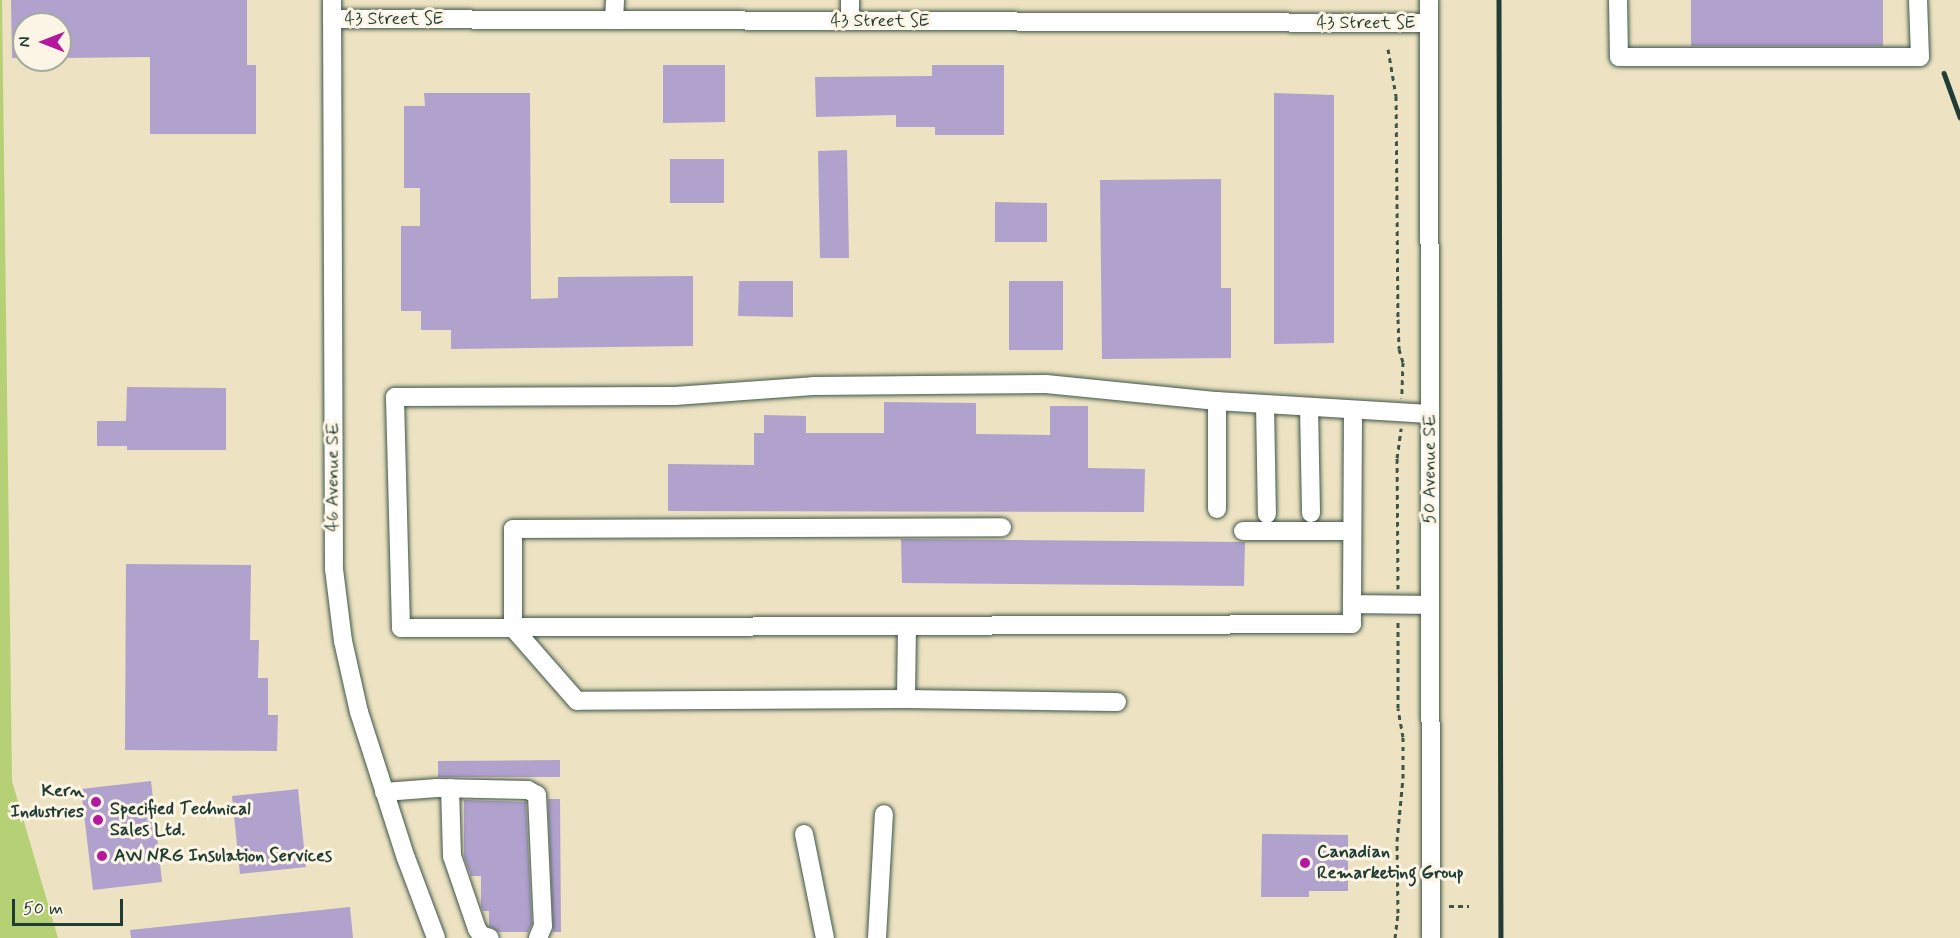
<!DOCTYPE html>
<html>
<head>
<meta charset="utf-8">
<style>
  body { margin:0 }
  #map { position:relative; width:1960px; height:938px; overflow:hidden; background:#ede3c2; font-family:Mynerve,sans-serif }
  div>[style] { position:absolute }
  .green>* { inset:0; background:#b6d075 }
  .building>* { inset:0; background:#b0a1cd }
  .path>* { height:3px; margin-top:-1.5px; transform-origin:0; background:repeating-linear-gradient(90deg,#3e5649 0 4.5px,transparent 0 9px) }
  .roads { filter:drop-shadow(0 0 2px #3e5649) drop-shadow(0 0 2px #3e5649) }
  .minor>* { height:18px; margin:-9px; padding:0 9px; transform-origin:9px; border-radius:9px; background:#fff }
  .rail>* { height:4.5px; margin:-2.25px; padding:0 2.25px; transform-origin:2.25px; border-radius:2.25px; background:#1f3d34 }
  .dots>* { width:16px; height:16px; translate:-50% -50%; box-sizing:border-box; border:3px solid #fcf5e5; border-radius:50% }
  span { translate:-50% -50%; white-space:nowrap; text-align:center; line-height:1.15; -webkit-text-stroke:6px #fcf5e5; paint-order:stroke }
  .street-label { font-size:18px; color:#1f3d34 }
  .poi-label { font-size:18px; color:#1f3d34; font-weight:700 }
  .right { translate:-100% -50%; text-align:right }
  .left { translate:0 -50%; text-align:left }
  .north { position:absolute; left:12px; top:12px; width:60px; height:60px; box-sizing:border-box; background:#fcf5e5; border:2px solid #a4ab9e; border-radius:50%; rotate:270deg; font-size:16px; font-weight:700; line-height:24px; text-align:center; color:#1f3d34 }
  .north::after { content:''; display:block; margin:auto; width:21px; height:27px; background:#b5179e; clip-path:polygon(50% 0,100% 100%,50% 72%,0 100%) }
  .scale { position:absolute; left:12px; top:899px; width:111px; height:27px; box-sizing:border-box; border:3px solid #1f3d34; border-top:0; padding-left:8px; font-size:18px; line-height:21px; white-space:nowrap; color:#1f3d34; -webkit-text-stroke:4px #fcf5e5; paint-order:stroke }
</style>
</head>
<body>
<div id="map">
  <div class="green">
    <i style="clip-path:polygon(0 0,2px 0,12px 781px,58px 938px,0 938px)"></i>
  </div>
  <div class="building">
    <i style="clip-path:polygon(11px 0,247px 0,247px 65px,256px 65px,256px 134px,150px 134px,150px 57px,60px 58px,60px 24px,24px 24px,24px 58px,12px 58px)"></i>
    <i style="clip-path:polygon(1691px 0,1883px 0,1883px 46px,1691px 46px)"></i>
    <i style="clip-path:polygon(663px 65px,725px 65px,725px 122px,663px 123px)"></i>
    <i style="clip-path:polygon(932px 65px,1004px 65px,1004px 135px,935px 135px,935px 127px,896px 127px,896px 115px,816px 117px,815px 77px,932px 76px)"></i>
    <i style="clip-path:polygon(424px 93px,530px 93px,531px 299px,558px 298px,558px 277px,693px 276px,693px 346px,451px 349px,451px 330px,421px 330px,421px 311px,401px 311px,401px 226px,420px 226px,420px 188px,404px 188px,404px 106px,425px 106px)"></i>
    <i style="clip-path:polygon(1274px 93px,1334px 95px,1334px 343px,1274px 344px)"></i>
    <i style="clip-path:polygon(847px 150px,849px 258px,820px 258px,818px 151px)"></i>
    <i style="clip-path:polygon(670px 159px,724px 159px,724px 203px,670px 203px)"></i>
    <i style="clip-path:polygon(1221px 179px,1221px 288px,1231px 288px,1231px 358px,1102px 359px,1100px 180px)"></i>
    <i style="clip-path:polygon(995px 202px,1047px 203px,1047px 242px,995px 242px)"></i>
    <i style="clip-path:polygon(739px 281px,793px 281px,793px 317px,738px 316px)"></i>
    <i style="clip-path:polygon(1009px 281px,1063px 281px,1063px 350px,1009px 350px)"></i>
    <i style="clip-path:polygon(127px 387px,226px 388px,226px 450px,127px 450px,127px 446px,97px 446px,97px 421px,126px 421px)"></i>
    <i style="clip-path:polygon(884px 402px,976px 403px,976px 434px,1050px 435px,1050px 406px,1088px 406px,1088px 468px,1145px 469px,1144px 512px,668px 511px,668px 464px,754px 465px,754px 433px,764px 433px,764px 415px,806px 416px,806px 433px,884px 433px)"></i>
    <i style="clip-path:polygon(901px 539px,1245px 542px,1244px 586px,902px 583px)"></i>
    <i style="clip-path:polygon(126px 564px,251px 565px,250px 640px,259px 640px,258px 678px,268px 678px,268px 715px,278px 715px,277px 751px,125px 750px)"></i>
    <i style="clip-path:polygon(560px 760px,560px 777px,438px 777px,438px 761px)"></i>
    <i style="clip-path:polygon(151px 781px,162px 882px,93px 890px,81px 789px)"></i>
    <i style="clip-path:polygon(298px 789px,306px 867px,240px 874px,232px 796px)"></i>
    <i style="clip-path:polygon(548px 799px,560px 799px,561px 932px,553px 932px)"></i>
    <i style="clip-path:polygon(464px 800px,526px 802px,532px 924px,528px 932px,499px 932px,489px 926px,489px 911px,483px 911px,481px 906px,481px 876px,471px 876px,464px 857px)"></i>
    <i style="clip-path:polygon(1262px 834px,1348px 835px,1348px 891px,1309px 891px,1309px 897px,1261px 897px)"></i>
    <i style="clip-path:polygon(350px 907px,353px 938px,131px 938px,130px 930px)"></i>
  </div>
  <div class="path">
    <i style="left:1388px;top:49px;width:48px;rotate:80.3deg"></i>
    <i style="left:1396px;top:96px;width:223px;rotate:89.5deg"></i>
    <i style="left:1398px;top:319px;width:30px;rotate:88deg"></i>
    <i style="left:1399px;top:349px;width:14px;rotate:73deg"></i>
    <i style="left:1403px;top:362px;width:36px;rotate:92deg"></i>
    <i style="left:1398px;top:589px;width:131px;rotate:-90.4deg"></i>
    <i style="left:1397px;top:458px;width:30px;rotate:-82deg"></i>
    <i style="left:1449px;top:906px;width:20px"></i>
    <i style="left:1395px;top:938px;width:25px;rotate:-83deg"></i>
    <i style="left:1398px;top:913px;width:72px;rotate:-90.8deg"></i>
    <i style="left:1397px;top:841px;width:63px;rotate:-84.6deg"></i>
    <i style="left:1403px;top:778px;width:41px;rotate:-90deg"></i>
    <i style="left:1403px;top:737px;width:29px;rotate:-100deg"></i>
    <i style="left:1398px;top:708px;width:88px;rotate:-90deg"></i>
  </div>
  <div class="roads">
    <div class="minor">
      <i style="left:332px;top:0;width:569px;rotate:89.8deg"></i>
      <i style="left:334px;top:569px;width:73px;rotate:82.9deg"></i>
      <i style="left:343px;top:641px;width:73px;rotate:77.3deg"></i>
      <i style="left:359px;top:712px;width:153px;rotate:72.2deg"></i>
      <i style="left:406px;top:858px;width:85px;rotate:69.4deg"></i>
      <i style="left:850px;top:0;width:21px;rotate:90deg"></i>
      <i style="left:1429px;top:0;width:938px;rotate:89.88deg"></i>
      <i style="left:1618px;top:0;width:57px;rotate:89deg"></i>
      <i style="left:1619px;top:57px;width:301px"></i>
      <i style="left:1920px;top:57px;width:57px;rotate:-92deg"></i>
      <i style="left:332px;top:19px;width:1096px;rotate:0.21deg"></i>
      <i style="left:614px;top:20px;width:20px;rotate:-87deg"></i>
      <i style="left:1217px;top:401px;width:108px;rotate:90deg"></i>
      <i style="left:1265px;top:404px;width:110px;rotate:89deg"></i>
      <i style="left:1309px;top:407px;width:106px;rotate:88.9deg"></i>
      <i style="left:1353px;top:411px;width:213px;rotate:90.3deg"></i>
      <i style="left:1352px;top:624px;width:951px;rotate:179.76deg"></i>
      <i style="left:401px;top:628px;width:231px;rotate:-91.5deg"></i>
      <i style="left:395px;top:397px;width:280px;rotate:-0.2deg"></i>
      <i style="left:675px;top:396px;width:138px;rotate:-4.1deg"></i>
      <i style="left:813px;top:386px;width:233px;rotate:-0.5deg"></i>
      <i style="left:1046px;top:384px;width:172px;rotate:5.7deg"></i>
      <i style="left:1217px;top:401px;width:212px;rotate:3.5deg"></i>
      <i style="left:1243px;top:531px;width:109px"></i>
      <i style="left:1352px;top:604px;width:78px;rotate:0.7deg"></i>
      <i style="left:907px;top:626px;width:73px;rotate:90.8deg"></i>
      <i style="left:906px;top:699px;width:329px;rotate:179.7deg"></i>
      <i style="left:577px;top:701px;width:97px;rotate:-131.2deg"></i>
      <i style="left:513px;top:628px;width:99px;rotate:-90deg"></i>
      <i style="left:513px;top:529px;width:489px;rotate:-0.2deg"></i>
      <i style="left:906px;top:699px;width:211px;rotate:0.8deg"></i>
      <i style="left:450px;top:788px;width:68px;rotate:88.3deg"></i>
      <i style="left:452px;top:856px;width:77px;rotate:71.1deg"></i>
      <i style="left:477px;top:929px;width:7px;rotate:56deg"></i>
      <i style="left:481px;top:935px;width:9px;rotate:18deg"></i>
      <i style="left:384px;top:792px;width:53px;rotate:-4.3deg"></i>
      <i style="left:437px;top:788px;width:91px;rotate:1.3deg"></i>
      <i style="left:528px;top:790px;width:10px;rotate:29deg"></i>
      <i style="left:537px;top:795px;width:131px;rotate:87.4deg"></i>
      <i style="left:543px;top:926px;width:13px;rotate:113deg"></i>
      <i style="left:804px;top:834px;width:106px;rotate:78.6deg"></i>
      <i style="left:877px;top:938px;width:124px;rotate:-86.8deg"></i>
    </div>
  </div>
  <div class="rail">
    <i style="left:1499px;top:0;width:938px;rotate:89.88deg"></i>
    <i style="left:1944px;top:73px;width:47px;rotate:70deg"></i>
  </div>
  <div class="dots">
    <i style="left:96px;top:802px;background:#b5179e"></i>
    <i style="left:98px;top:820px;background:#b5179e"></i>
    <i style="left:102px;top:856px;background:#b5179e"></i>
    <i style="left:1305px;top:863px;background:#b5179e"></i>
  </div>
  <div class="street-label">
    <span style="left:394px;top:19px">43 Street SE</span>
    <span style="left:880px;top:21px">43 Street SE</span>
    <span style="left:1366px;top:23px">43 Street SE</span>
    <span style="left:1430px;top:469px;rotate:-90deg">50 Avenue SE</span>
    <span style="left:333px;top:477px;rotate:-90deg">46 Avenue SE</span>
  </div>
  <div class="poi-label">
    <span class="right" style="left:84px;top:802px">Kern<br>Industries</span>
    <span class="left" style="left:110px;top:820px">Specified Technical<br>Sales Ltd.</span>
    <span class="left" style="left:1317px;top:863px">Canadian<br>Remarketing Group</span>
    <span class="left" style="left:114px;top:856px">AW NRG Insulation Services</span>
  </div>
  <div class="north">N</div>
  <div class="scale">50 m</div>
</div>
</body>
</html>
